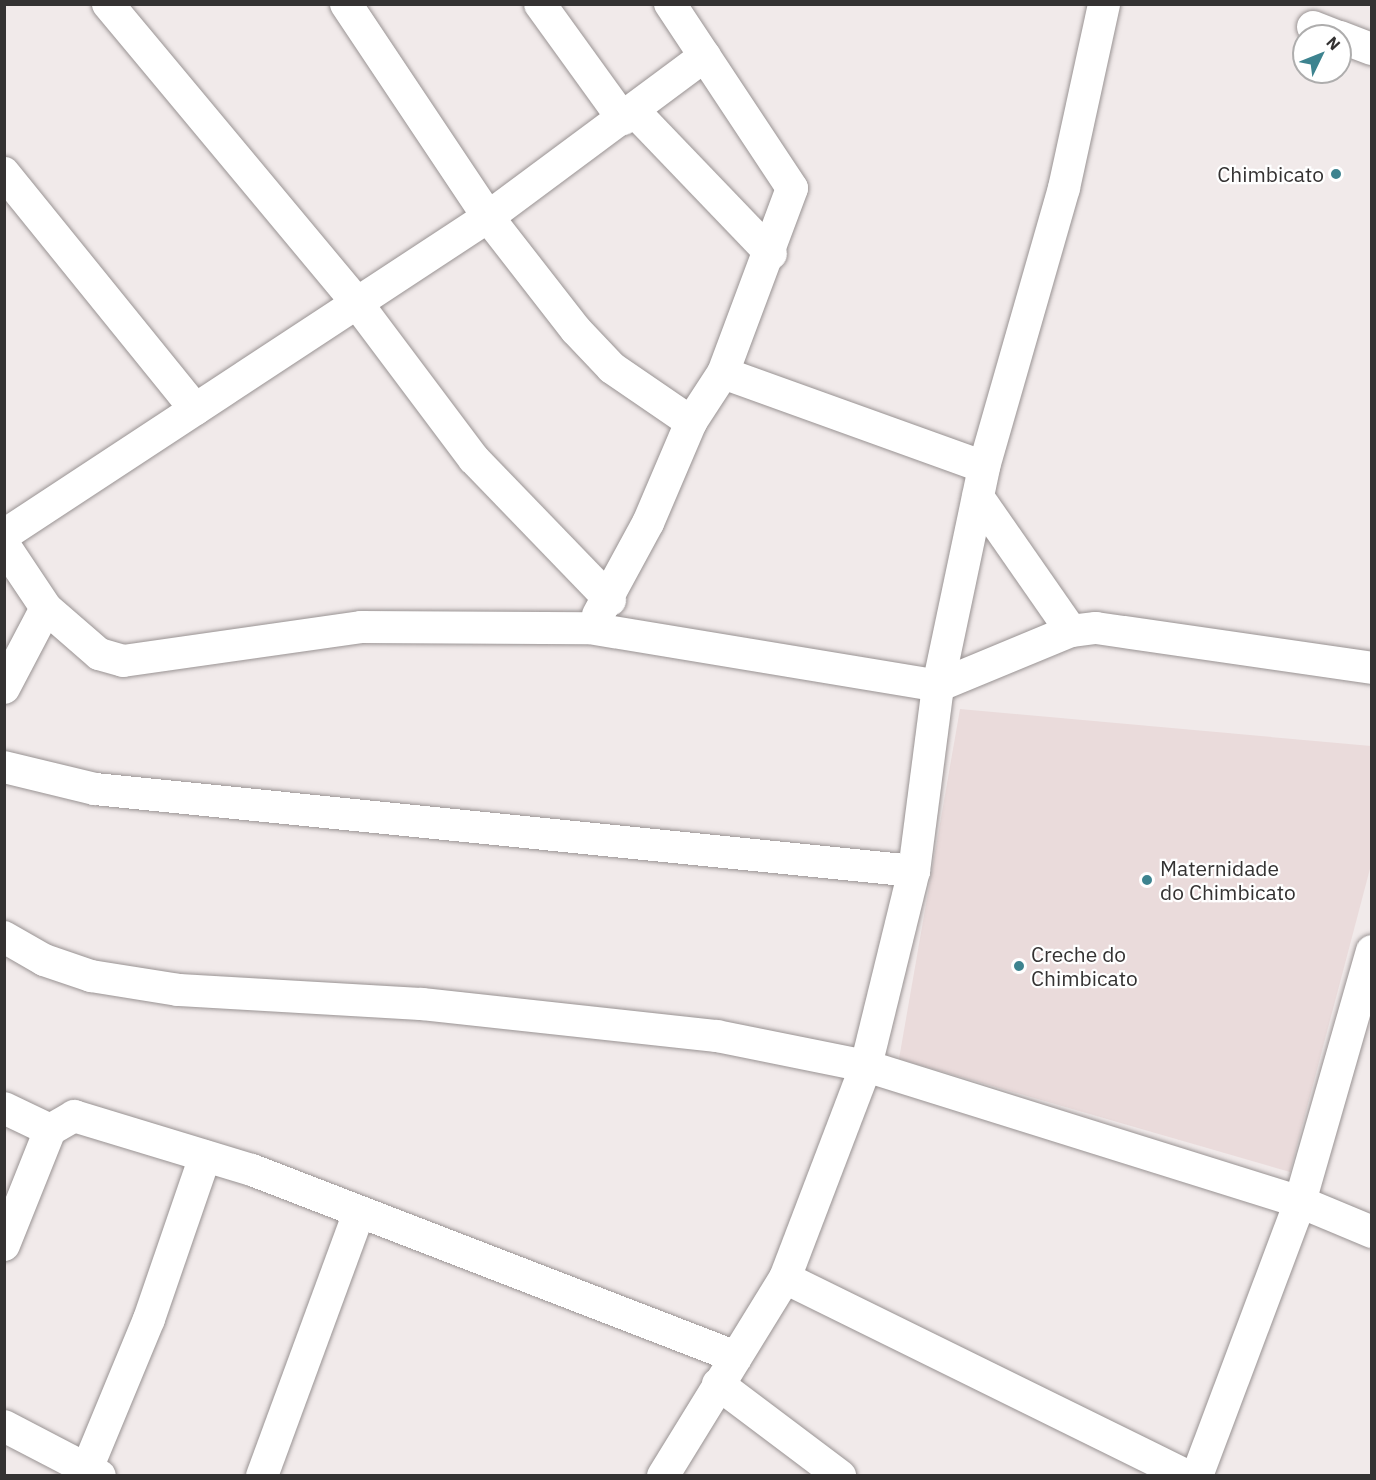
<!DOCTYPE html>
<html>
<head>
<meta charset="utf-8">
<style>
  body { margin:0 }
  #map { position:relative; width:1376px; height:1480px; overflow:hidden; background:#f1eaea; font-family:"IBM Plex Sans",sans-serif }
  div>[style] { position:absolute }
  .built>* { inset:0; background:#eadbdb }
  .roads { filter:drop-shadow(0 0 2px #999393) drop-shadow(0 0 2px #999393) }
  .minor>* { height:32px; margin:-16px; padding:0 16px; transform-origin:16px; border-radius:16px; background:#fff }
  .dots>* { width:16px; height:16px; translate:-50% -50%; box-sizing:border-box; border:3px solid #fff; border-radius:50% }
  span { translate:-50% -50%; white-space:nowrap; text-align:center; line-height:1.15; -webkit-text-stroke:4.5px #fff; paint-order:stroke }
  .poi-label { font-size:21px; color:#343232 }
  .right { translate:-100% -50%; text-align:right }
  .left { translate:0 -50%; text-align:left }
  .frame { position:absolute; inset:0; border:6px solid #343232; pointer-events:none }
  .north { position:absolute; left:1292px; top:24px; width:60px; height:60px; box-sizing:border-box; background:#fff; border:2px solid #aeadad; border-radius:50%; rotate:47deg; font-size:16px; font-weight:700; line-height:24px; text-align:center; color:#343232 }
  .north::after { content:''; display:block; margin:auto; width:21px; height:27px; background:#3d838f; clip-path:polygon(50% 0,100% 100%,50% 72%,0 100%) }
</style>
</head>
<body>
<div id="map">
  <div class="built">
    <i style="clip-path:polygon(960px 709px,1371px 746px,1371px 865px,1290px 1172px,899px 1059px)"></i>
  </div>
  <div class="roads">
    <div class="minor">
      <i style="left:108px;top:4px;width:388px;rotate:50.2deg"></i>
      <i style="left:356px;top:302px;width:196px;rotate:53.1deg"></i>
      <i style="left:474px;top:459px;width:196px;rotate:46deg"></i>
      <i style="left:346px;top:4px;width:256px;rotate:56.3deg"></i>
      <i style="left:488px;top:217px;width:143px;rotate:52.1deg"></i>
      <i style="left:576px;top:330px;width:52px;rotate:46.5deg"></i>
      <i style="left:612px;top:368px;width:96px;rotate:34.4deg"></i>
      <i style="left:540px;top:4px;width:142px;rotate:54.2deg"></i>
      <i style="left:1313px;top:27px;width:26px;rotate:21deg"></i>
      <i style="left:1340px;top:37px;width:34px;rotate:21deg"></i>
      <i style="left:636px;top:113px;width:195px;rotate:46.2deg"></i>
      <i style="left:4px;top:173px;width:304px;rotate:51deg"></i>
      <i style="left:723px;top:373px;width:277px;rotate:19.8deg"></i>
      <i style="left:978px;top:497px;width:163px;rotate:55.2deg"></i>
      <i style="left:4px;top:535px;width:579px;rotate:-33.31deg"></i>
      <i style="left:488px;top:217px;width:270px;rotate:-36.6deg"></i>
      <i style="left:4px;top:545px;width:76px;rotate:56.3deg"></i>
      <i style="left:46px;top:608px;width:70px;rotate:41deg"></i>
      <i style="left:99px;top:654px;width:25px;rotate:16deg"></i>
      <i style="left:123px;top:661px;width:240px;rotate:-8.1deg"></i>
      <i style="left:361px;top:627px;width:228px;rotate:0.3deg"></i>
      <i style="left:589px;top:628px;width:354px;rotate:9.4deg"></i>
      <i style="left:938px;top:686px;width:144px;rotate:-22.5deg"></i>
      <i style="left:1071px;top:631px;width:25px;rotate:-7deg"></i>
      <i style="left:1096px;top:628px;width:279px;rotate:8.2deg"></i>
      <i style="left:598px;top:615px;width:105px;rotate:-61.5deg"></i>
      <i style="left:648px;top:523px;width:110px;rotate:-66.9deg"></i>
      <i style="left:691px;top:422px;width:59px;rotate:-56.9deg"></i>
      <i style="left:723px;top:373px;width:197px;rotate:-69.5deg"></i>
      <i style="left:792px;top:188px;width:221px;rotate:-123.5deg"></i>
      <i style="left:4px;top:688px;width:90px;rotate:-62.3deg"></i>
      <i style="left:4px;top:767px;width:94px;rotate:13.6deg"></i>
      <i style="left:95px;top:789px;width:823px;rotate:5.72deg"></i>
      <i style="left:4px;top:937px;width:46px;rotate:29.9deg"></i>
      <i style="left:44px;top:960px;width:50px;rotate:18.8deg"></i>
      <i style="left:91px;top:976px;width:88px;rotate:9.1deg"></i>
      <i style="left:178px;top:990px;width:244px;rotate:3.3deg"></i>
      <i style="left:422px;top:1004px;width:297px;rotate:6.2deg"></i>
      <i style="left:717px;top:1036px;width:152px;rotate:11.4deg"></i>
      <i style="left:866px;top:1066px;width:455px;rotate:17.4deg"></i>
      <i style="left:1300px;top:1202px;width:78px;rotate:22.6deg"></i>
      <i style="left:4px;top:1108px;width:51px;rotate:25.6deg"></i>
      <i style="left:50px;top:1130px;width:124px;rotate:111.8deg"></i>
      <i style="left:50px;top:1130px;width:28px;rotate:-30deg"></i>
      <i style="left:74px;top:1116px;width:186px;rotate:16.9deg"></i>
      <i style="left:252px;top:1170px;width:519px;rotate:21.12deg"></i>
      <i style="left:785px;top:1278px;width:449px;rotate:26.2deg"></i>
      <i style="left:718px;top:1384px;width:153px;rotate:37deg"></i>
      <i style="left:4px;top:1426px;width:108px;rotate:27.5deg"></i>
      <i style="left:84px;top:1476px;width:170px;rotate:-67.5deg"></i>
      <i style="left:149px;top:1319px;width:172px;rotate:-71deg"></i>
      <i style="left:262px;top:1476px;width:281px;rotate:-69.8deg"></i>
      <i style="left:663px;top:1476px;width:233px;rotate:-58.4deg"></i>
      <i style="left:785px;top:1278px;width:227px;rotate:-69.1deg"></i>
      <i style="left:866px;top:1066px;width:201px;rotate:-76.2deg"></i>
      <i style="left:914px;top:871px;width:187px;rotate:-82.6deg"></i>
      <i style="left:938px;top:686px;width:224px;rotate:-78.1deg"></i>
      <i style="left:984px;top:467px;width:290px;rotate:-74deg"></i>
      <i style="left:1064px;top:188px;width:188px;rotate:-77.7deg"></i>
      <i style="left:1197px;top:1476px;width:293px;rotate:-69.4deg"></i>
      <i style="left:1300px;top:1202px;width:261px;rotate:-74deg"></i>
    </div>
  </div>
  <div class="dots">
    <i style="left:1336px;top:174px;background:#3d838f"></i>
    <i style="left:1147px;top:880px;background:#3d838f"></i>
    <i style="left:1019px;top:966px;background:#3d838f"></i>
  </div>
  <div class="poi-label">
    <span class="right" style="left:1324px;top:174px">Chimbicato</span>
    <span class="left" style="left:1160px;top:880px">Maternidade<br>do Chimbicato</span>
    <span class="left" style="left:1031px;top:966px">Creche do<br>Chimbicato</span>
  </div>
  <div class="frame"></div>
  <div class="north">N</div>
</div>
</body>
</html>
